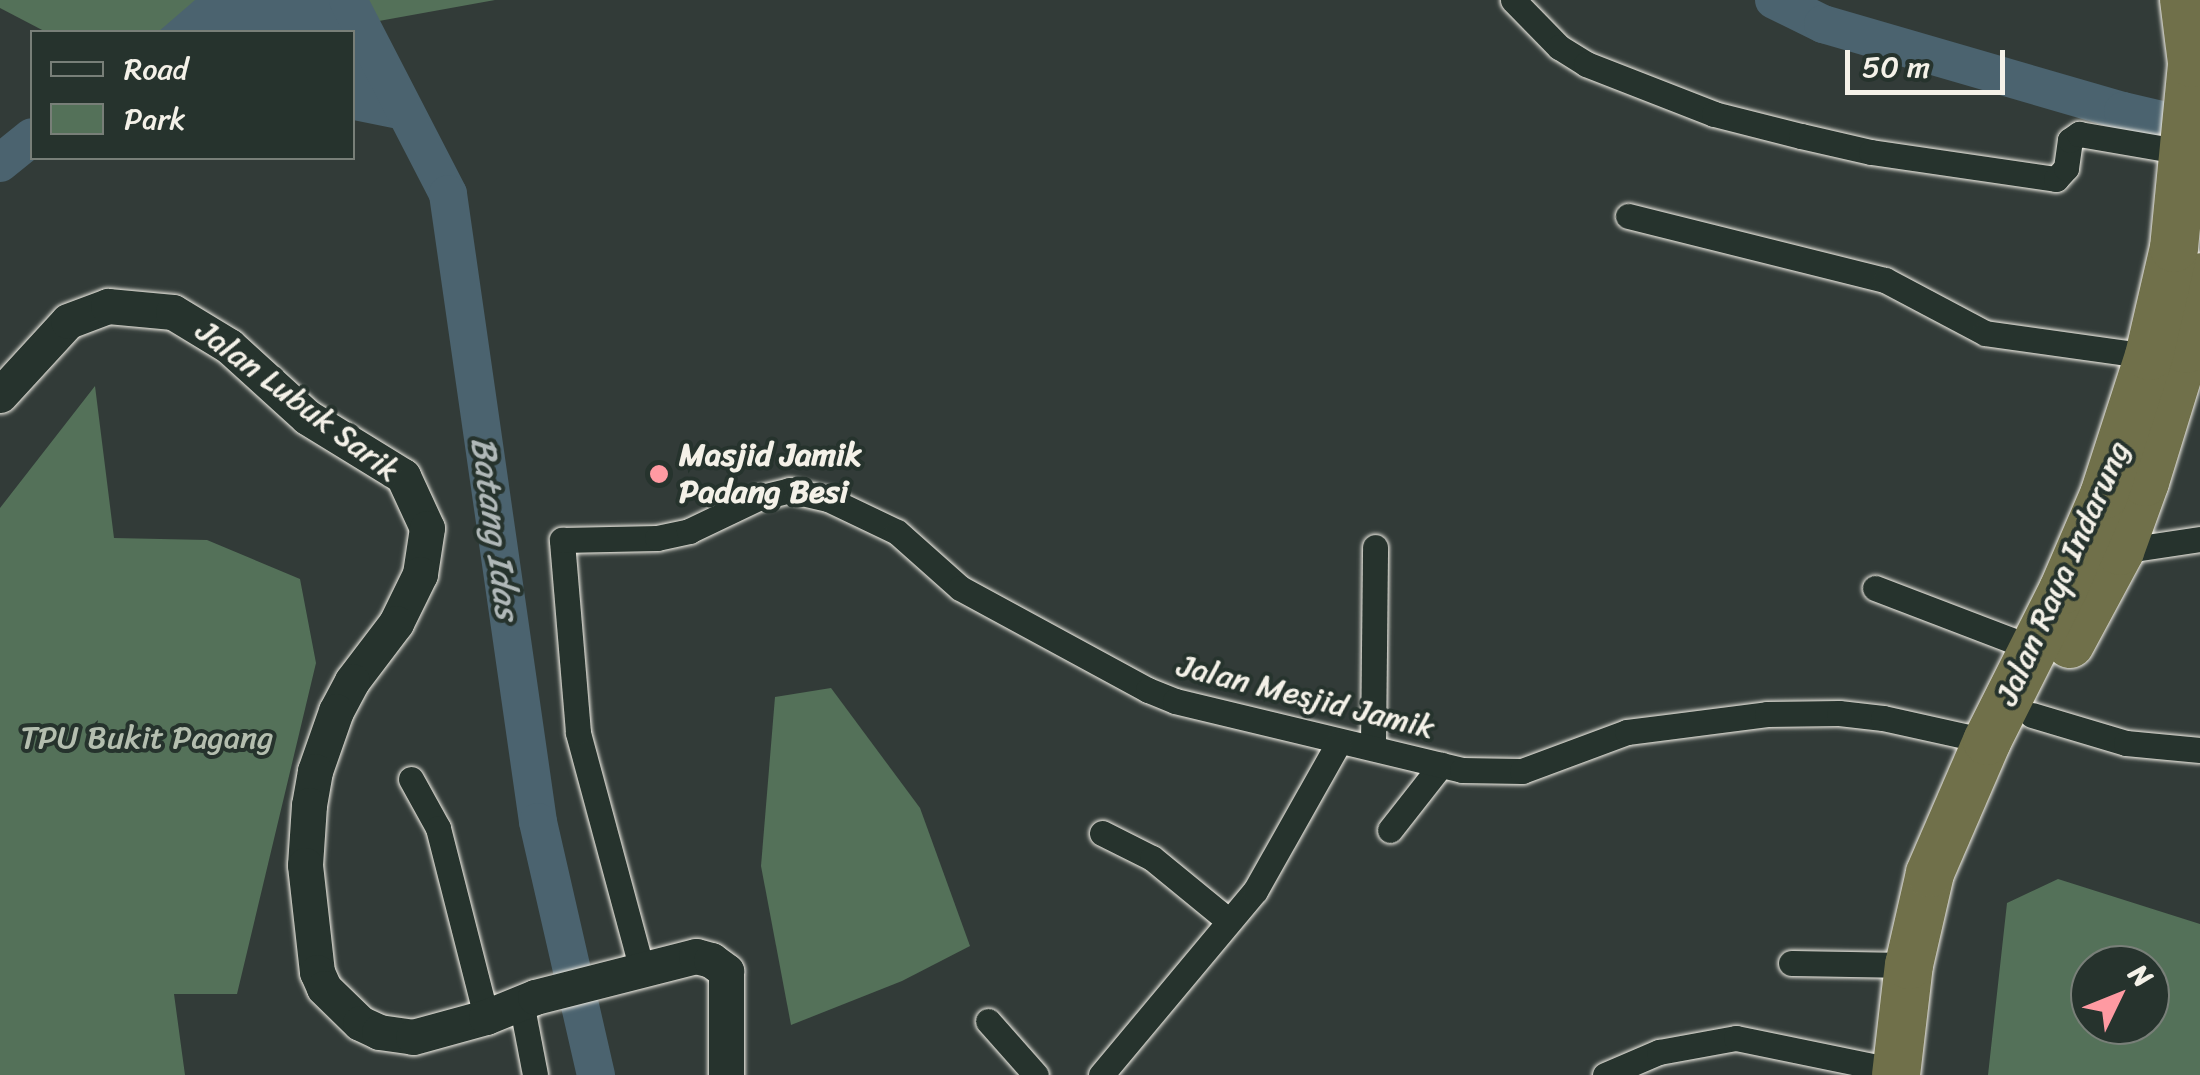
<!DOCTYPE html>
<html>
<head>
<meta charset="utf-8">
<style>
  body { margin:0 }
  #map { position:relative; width:2200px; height:1075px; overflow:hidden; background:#323b38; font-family:Sriracha,sans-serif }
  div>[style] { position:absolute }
  .green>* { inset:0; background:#547159 }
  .water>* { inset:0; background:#4b636f }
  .river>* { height:38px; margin:-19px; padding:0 19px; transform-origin:19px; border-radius:19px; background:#4b636f }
  .roads { filter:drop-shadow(0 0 2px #f4f1e8) drop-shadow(0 0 2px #f4f1e8) }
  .street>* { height:25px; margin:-12.5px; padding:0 12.5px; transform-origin:12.5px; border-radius:12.5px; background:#26332d }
  .secondary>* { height:35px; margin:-17.5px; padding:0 17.5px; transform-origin:17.5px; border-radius:17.5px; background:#26332d }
  .highway>* { height:48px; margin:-24px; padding:0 24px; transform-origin:24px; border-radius:24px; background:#70704a }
  .dots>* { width:28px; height:28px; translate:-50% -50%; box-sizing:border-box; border:5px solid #26332d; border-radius:50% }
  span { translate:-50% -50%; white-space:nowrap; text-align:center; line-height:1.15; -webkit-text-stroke:8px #26332d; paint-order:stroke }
  .street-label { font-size:32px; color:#f4f1e8 }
  .poi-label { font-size:32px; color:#f4f1e8; font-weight:700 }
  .left { translate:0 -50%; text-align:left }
  .park-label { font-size:32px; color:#b4beaf }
  .water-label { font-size:35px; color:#b0b8b8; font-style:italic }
  .legend { position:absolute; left:30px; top:30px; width:325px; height:130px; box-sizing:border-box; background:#26332d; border:2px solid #787f78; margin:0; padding:12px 18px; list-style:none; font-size:30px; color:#f4f1e8 }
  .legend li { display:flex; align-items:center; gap:20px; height:50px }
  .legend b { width:50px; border:2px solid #787f78 }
  .north { position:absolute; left:2070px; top:945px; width:100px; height:100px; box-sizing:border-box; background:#26332d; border:2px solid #787f78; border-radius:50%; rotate:47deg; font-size:28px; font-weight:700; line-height:40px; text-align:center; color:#f4f1e8 }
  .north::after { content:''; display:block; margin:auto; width:35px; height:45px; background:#ff9aa2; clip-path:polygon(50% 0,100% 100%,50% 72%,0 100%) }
  .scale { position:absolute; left:1845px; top:50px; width:160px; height:45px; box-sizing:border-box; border:5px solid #f4f1e8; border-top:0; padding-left:12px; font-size:30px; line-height:35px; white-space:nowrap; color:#f4f1e8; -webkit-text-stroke:8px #26332d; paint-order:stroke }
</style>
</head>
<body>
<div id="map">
  <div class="green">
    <i style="clip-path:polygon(0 0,495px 0,318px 32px,46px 32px,0 8px)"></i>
    <i style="clip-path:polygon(95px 386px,114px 538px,207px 540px,300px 579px,316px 663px,237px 994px,174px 994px,185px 1075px,0 1075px,0 508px)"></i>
    <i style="clip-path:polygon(831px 688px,920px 808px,970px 946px,902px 981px,791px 1025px,761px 866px,775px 697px)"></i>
    <i style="clip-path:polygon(evenodd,2058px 879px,2200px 924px,2200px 1075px,1988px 1075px,2007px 903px,2058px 879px,2090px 965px,2150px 965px,2150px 1025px,2090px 1025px,2090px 965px)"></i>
  </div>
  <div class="water">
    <i style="clip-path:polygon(195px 0,347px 0,417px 133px,353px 120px,352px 32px,158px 32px)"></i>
  </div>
  <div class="river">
    <i style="left:348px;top:0;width:218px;rotate:62.7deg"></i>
    <i style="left:448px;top:194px;width:634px;rotate:81.84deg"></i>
    <i style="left:538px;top:822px;width:260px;rotate:77.1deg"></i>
    <i style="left:1774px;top:0;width:55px;rotate:26.1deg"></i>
    <i style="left:1823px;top:24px;width:312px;rotate:16.2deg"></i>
    <i style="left:2123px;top:111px;width:79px;rotate:13.2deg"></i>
    <i style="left:0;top:163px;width:41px;rotate:-39.1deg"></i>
  </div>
  <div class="roads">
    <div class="street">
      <i style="left:1513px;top:0;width:66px;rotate:45.6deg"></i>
      <i style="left:1559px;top:47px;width:32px;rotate:32deg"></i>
      <i style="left:1586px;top:64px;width:137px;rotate:21.3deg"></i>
      <i style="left:1714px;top:114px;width:90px;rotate:14.2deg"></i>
      <i style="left:1801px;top:136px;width:72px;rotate:12.9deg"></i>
      <i style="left:1871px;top:152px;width:187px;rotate:8.3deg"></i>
      <i style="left:2056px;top:179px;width:15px;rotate:-48deg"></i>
      <i style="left:2066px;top:168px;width:28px;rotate:-82deg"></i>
      <i style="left:2070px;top:140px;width:11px;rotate:-34deg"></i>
      <i style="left:2079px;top:134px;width:106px;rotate:9.8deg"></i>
      <i style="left:1628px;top:216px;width:265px;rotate:14deg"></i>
      <i style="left:1885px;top:280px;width:113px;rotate:27.9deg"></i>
      <i style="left:1985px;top:333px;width:166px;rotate:8deg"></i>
      <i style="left:2120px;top:551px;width:81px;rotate:-8.5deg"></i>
      <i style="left:1875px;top:588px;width:171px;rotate:20.9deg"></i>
      <i style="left:2032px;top:715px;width:98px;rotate:16.6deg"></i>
      <i style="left:2126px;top:743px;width:74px;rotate:5.4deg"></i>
      <i style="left:1373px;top:745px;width:198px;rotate:-89.4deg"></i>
      <i style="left:411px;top:779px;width:56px;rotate:61.1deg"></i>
      <i style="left:438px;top:828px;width:195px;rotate:75.7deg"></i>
      <i style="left:1390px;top:830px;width:83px;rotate:-51.9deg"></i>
      <i style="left:1102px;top:833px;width:56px;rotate:26.6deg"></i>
      <i style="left:1152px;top:858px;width:99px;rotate:39.3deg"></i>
      <i style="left:1791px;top:963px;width:118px;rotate:1deg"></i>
      <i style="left:642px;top:970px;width:246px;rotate:-105.1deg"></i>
      <i style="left:578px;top:732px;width:193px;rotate:-94.8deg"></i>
      <i style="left:562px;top:540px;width:95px;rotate:-1.2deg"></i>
      <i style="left:657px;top:538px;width:33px;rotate:-12deg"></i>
      <i style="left:689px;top:531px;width:76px;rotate:-25.6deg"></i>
      <i style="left:758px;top:498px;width:32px;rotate:-14deg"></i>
      <i style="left:789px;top:490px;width:40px;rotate:13deg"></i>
      <i style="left:828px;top:499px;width:76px;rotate:25.6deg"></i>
      <i style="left:897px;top:532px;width:84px;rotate:41.6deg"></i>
      <i style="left:960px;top:588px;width:214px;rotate:28.5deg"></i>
      <i style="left:1148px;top:690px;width:29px;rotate:22deg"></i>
      <i style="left:1175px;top:701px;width:295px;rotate:13.5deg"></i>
      <i style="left:1462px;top:770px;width:60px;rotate:1deg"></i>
      <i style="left:1522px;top:771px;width:112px;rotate:-20.4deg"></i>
      <i style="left:1627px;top:732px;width:141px;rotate:-7.3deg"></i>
      <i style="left:1767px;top:714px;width:72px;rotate:-0.8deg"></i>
      <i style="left:1839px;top:713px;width:44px;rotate:6.5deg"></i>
      <i style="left:1883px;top:718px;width:107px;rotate:12.5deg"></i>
      <i style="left:521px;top:1002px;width:74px;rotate:79.1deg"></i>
      <i style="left:988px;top:1021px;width:72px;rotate:48.4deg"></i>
      <i style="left:1101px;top:1075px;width:240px;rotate:-50.1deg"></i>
      <i style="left:1255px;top:891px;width:171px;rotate:-60.6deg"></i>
      <i style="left:1605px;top:1075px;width:59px;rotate:-23.1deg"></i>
      <i style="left:1659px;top:1052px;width:78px;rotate:-10.3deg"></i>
      <i style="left:1736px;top:1038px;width:164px;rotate:11.6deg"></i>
    </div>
    <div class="secondary">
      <i style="left:0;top:395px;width:100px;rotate:-47.4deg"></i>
      <i style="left:68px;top:321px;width:43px;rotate:-20.6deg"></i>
      <i style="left:108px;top:306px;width:65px;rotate:5.3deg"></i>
      <i style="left:173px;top:312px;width:66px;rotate:31.3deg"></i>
      <i style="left:229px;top:346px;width:105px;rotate:42.3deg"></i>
      <i style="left:307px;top:417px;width:113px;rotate:31.6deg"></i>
      <i style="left:403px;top:476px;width:57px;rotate:65.2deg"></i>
      <i style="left:427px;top:528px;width:47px;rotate:98.7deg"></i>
      <i style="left:420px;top:574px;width:55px;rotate:116.1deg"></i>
      <i style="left:396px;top:623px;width:73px;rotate:127.2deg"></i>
      <i style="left:352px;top:681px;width:34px;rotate:118deg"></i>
      <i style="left:336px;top:711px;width:64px;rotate:109.3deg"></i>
      <i style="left:315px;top:771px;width:35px;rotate:100deg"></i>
      <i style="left:309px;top:805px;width:60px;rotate:93.8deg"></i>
      <i style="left:305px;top:865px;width:108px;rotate:83.6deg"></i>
      <i style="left:317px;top:972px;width:17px;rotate:66deg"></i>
      <i style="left:324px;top:988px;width:50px;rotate:44.2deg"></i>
      <i style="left:360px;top:1023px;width:21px;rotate:25deg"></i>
      <i style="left:379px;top:1032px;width:34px;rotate:8deg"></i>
      <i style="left:413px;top:1037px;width:76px;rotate:-15.3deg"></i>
      <i style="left:486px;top:1017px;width:53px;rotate:-22.2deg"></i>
      <i style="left:535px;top:997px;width:166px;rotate:-14.3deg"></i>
      <i style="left:696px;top:956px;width:16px;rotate:15deg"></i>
      <i style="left:711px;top:960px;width:19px;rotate:36deg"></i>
      <i style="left:726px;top:971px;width:104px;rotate:90deg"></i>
    </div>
    <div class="highway">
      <i style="left:2070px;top:644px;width:106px;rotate:-61.7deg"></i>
      <i style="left:2120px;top:551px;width:73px;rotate:-70.1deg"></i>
      <i style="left:2145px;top:482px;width:139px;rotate:-72.9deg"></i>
      <i style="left:2186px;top:349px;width:73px;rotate:-79deg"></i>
      <i style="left:1896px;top:1075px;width:111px;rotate:-83.3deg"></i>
      <i style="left:1909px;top:965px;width:94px;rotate:-77.1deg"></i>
      <i style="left:1930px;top:873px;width:144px;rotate:-66.6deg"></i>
      <i style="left:1987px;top:741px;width:169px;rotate:-63.3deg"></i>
      <i style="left:2063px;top:590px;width:103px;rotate:-66.7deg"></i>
      <i style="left:2104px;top:495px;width:146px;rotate:-72.1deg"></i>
      <i style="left:2149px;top:356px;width:111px;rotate:-77deg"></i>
      <i style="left:2174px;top:248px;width:186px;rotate:-84.4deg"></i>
      <i style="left:2192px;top:63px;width:64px;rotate:-97.2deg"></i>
    </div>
  </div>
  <div class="dots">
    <i style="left:659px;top:474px;background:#ff9aa2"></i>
  </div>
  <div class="street-label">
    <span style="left:298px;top:401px;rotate:37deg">Jalan Lubuk Sarik</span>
    <span style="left:2063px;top:573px;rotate:-66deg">Jalan Raya Indarung</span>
    <span style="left:1306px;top:697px;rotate:14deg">Jalan Mesjid Jamik</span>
  </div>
  <div class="poi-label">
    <span class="left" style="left:679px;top:474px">Masjid Jamik<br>Padang Besi</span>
  </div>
  <div class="park-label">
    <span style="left:147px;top:738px">TPU Bukit Pagang</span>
  </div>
  <div class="water-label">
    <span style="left:496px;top:528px;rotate:82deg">Batang Idas</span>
  </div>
  <ul class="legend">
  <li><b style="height:12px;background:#26332d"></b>Road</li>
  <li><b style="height:28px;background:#547159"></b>Park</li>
  </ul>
  <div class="north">N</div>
  <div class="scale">50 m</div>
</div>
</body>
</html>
